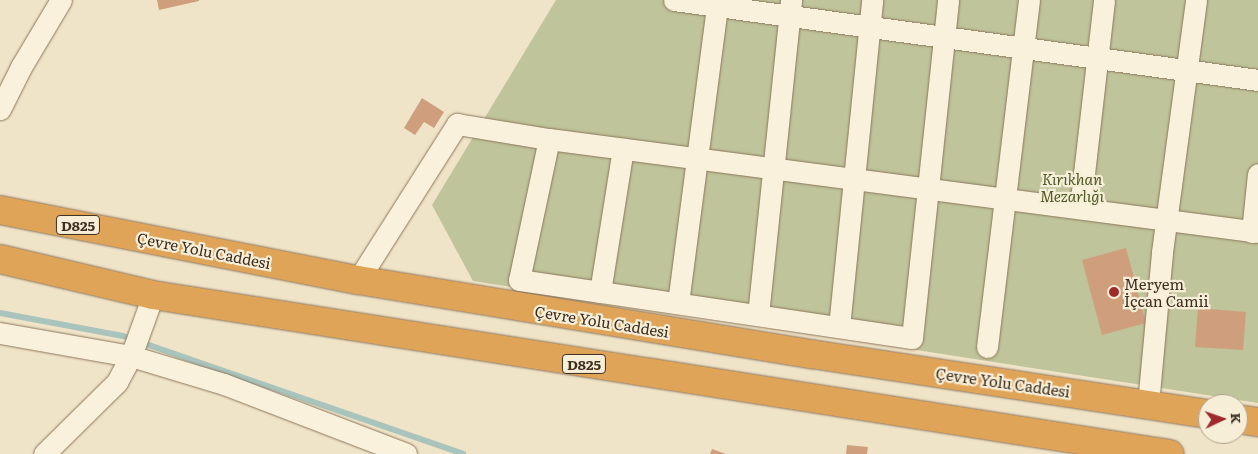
<!DOCTYPE html>
<html>
<head>
<meta charset="utf-8">
<style>
  body { margin:0 }
  #map { position:relative; width:1258px; height:454px; overflow:hidden; background:#f0e4c8; font-family:Literata,serif }
  div>[style] { position:absolute }
  .cemetery>* { inset:0; background:#bfc49a }
  .stream>* { height:6px; margin:-3px; padding:0 3px; transform-origin:3px; border-radius:3px; background:#a9c4bc }
  .building>* { inset:0; background:#cf9f7d }
  .roads { filter:drop-shadow(0 0 1px #8d765c) drop-shadow(0 0 1px #8d765c) }
  .minor>* { height:21px; margin:-10.5px; padding:0 10.5px; transform-origin:10.5px; border-radius:10.5px; background:#faf1dc }
  .highway>* { height:28px; margin:-14px; padding:0 14px; transform-origin:14px; border-radius:14px; background:#e0a458 }
  .dots>* { width:14px; height:14px; translate:-50% -50%; box-sizing:border-box; border:2px solid #f7eed8; border-radius:50% }
  span { translate:-50% -50%; white-space:nowrap; text-align:center; line-height:1.15; -webkit-text-stroke:4.5px #f7eed8; paint-order:stroke }
  .shield-label span { padding:1px 4px; background:#f7eed8; border:1px solid; border-radius:4px; -webkit-text-stroke-width:0 }
  .shield-label { font-size:14px; color:#3d2e20; font-weight:700 }
  .park-label { font-size:15px; color:#4d5a26; font-style:italic }
  .street-label { font-size:15px; color:#3d2e20 }
  .poi-label { font-size:15px; color:#3d2e20 }
  .left { translate:0 -50%; text-align:left }
  .north { position:absolute; left:1198px; top:394px; width:50px; height:50px; box-sizing:border-box; background:#f7eed8; border:1px solid #ada18e; border-radius:50%; rotate:87deg; font-size:14px; font-weight:700; line-height:20px; text-align:center; color:#3d2e20 }
  .north::after { content:''; display:block; margin:auto; width:18px; height:22px; background:#9e2a2b; clip-path:polygon(50% 0,100% 100%,50% 72%,0 100%) }
</style>
</head>
<body>
<div id="map">
  <div class="cemetery">
    <i style="clip-path:polygon(556px 0,1258px 0,1258px 403px,473px 281px,432px 205px)"></i>
  </div>
  <div class="stream">
    <i style="left:0;top:313px;width:125px;rotate:10.6deg"></i>
    <i style="left:123px;top:336px;width:360px;rotate:19.1deg"></i>
  </div>
  <div class="building">
    <i style="clip-path:polygon(157px 0,199px 0,199px 1px,159px 10px)"></i>
    <i style="clip-path:polygon(422px 98px,444px 112px,434px 128px,424px 122px,415px 135px,404px 128px)"></i>
    <i style="clip-path:polygon(1126px 248px,1146px 323px,1102px 335px,1082px 260px)"></i>
    <i style="clip-path:polygon(1198px 308px,1246px 312px,1243px 350px,1195px 347px)"></i>
    <i style="clip-path:polygon(847px 445px,868px 447px,867px 454px,846px 454px)"></i>
    <i style="clip-path:polygon(712px 449px,726px 454px,710px 454px)"></i>
  </div>
  <div class="roads">
    <div class="minor">
      <i style="left:674px;top:0;width:589px;rotate:7.8deg"></i>
      <i style="left:0;top:109px;width:47px;rotate:-63.4deg"></i>
      <i style="left:21px;top:67px;width:78px;rotate:-59.2deg"></i>
      <i style="left:549px;top:139px;width:144px;rotate:102deg"></i>
      <i style="left:519px;top:280px;width:397px;rotate:8.4deg"></i>
      <i style="left:912px;top:338px;width:340px;rotate:-83.9deg"></i>
      <i style="left:1080px;top:208px;width:209px;rotate:-83.4deg"></i>
      <i style="left:1252px;top:232px;width:58px;rotate:-84.1deg"></i>
      <i style="left:358px;top:280px;width:185px;rotate:-57.6deg"></i>
      <i style="left:457px;top:124px;width:93px;rotate:9.3deg"></i>
      <i style="left:549px;top:139px;width:715px;rotate:7.47deg"></i>
      <i style="left:600px;top:292px;width:145px;rotate:-80.9deg"></i>
      <i style="left:678px;top:303px;width:306px;rotate:-82.5deg"></i>
      <i style="left:758px;top:315px;width:317px;rotate:-84deg"></i>
      <i style="left:839px;top:327px;width:329px;rotate:-84.2deg"></i>
      <i style="left:0;top:333px;width:133px;rotate:10deg"></i>
      <i style="left:131px;top:356px;width:97px;rotate:16.8deg"></i>
      <i style="left:224px;top:384px;width:195px;rotate:21deg"></i>
      <i style="left:987px;top:347px;width:350px;rotate:-83.1deg"></i>
      <i style="left:1148px;top:404px;width:153px;rotate:-84.7deg"></i>
      <i style="left:1162px;top:252px;width:254px;rotate:-82.3deg"></i>
      <i style="left:44px;top:454px;width:103px;rotate:-44.6deg"></i>
      <i style="left:117px;top:382px;width:30px;rotate:-62deg"></i>
      <i style="left:131px;top:356px;width:65px;rotate:-70.2deg"></i>
    </div>
    <div class="highway">
      <i style="left:0;top:210px;width:365px;rotate:11.1deg"></i>
      <i style="left:358px;top:280px;width:459px;rotate:9.3deg"></i>
      <i style="left:811px;top:354px;width:402px;rotate:8.6deg"></i>
      <i style="left:0;top:259px;width:157px;rotate:13.2deg"></i>
      <i style="left:153px;top:295px;width:1029px;rotate:8.89deg"></i>
      <i style="left:1238px;top:419px;width:20px;rotate:9deg"></i>
    </div>
  </div>
  <div class="dots">
    <i style="left:1114px;top:292px;background:#9e2a2b"></i>
  </div>
  <div class="shield-label">
    <span style="left:78px;top:225px">D825</span>
    <span style="left:584px;top:364px">D825</span>
  </div>
  <div class="park-label">
    <span style="left:1072px;top:187px">Kırıkhan<br>Mezarlığı</span>
  </div>
  <div class="street-label">
    <span style="left:204px;top:250px;rotate:11deg">Çevre Yolu Caddesi</span>
    <span style="left:602px;top:321px;rotate:9deg">Çevre Yolu Caddesi</span>
    <span style="left:1003px;top:382px;rotate:8deg">Çevre Yolu Caddesi</span>
  </div>
  <div class="poi-label">
    <span class="left" style="left:1124px;top:292px">Meryem<br>İçcan Camii</span>
  </div>
  <div class="north">K</div>
</div>
</body>
</html>
